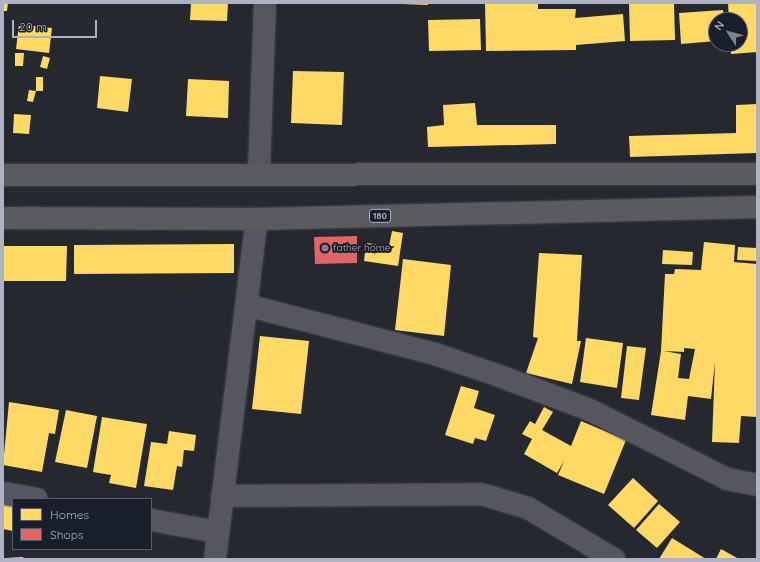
<!DOCTYPE html>
<html>
<head>
<meta charset="utf-8">
<style>
  body { margin:0 }
  #map { position:relative; width:760px; height:562px; overflow:hidden; background:#262830; font-family:Quicksand,sans-serif }
  div>[style] { position:absolute }
  .homes>* { inset:0; background:#ffd966 }
  .shops>* { inset:0; background:#e06666 }
  .roads { filter:drop-shadow(0 0 1px #41434a) drop-shadow(0 0 1px #41434a) }
  .minor>* { height:22px; margin:-11px; padding:0 11px; transform-origin:11px; border-radius:11px; background:#55565f }
  .highway>* { height:22px; margin:-11px; padding:0 11px; transform-origin:11px; border-radius:11px; background:#5a5b5f }
  .dots>* { width:11px; height:11px; translate:-50% -50%; box-sizing:border-box; border:2px solid #191e2b; border-radius:50% }
  span { translate:-50% -50%; white-space:nowrap; text-align:center; line-height:1.15; -webkit-text-stroke:4px #191e2b; paint-order:stroke }
  .shield-label span { padding:1px 3px; background:#191e2b; border:1px solid; border-radius:3px; -webkit-text-stroke-width:0 }
  .shield-label { font-size:9px; color:#aeb2c3; font-weight:700 }
  .poi-label { font-size:10px; color:#aeb2c3 }
  .left { translate:0 -50%; text-align:left }
  .frame { position:absolute; inset:0; border:4px solid #aeb2c3; pointer-events:none }
  .legend { position:absolute; left:12px; top:498px; width:140px; height:52px; box-sizing:border-box; background:#191e2b; border:1px solid #555968; margin:0; padding:5px 7px; list-style:none; font-size:12px; color:#aeb2c3 }
  .legend li { display:flex; align-items:center; gap:8px; height:20px }
  .legend b { width:20px; border:1px solid #555968 }
  .north { position:absolute; left:708px; top:12px; width:40px; height:40px; box-sizing:border-box; background:#191e2b; border:1px solid #555968; border-radius:50%; rotate:306deg; font-size:11px; font-weight:700; line-height:16px; text-align:center; color:#aeb2c3 }
  .north::after { content:''; display:block; margin:auto; width:14px; height:18px; background:#7e8290; clip-path:polygon(50% 0,100% 100%,50% 72%,0 100%) }
  .scale { position:absolute; left:12px; top:20px; width:85px; height:18px; box-sizing:border-box; border:2px solid #aeb2c3; border-top:0; padding-left:5px; font-size:12px; line-height:14px; white-space:nowrap; color:#aeb2c3; -webkit-text-stroke:3px #191e2b; paint-order:stroke }
</style>
</head>
<body>
<div id="map">
  <div class="homes">
    <i style="clip-path:polygon(3px 3px,8px 3px,7px 11px,3px 11px)"></i>
    <i style="clip-path:polygon(191px 3px,228px 3px,227px 21px,190px 20px)"></i>
    <i style="clip-path:polygon(402px 3px,428px 3px,428px 5px,402px 4px)"></i>
    <i style="clip-path:polygon(485px 3px,538px 3px,538px 9px,576px 9px,575px 18px,623px 14px,625px 41px,576px 45px,576px 50px,486px 51px)"></i>
    <i style="clip-path:polygon(629px 3px,674px 3px,675px 40px,630px 41px)"></i>
    <i style="clip-path:polygon(728px 3px,757px 3px,757px 52px,731px 54px,730px 44px,740px 44px,740px 20px,729px 20px)"></i>
    <i style="clip-path:polygon(723px 10px,724px 20px,716px 20px,716px 41px,681px 44px,679px 13px)"></i>
    <i style="clip-path:polygon(480px 19px,481px 50px,429px 51px,428px 20px)"></i>
    <i style="clip-path:polygon(19px 24px,52px 28px,49px 53px,16px 49px)"></i>
    <i style="clip-path:polygon(15px 53px,24px 53px,23px 66px,15px 66px)"></i>
    <i style="clip-path:polygon(43px 56px,50px 58px,47px 69px,40px 67px)"></i>
    <i style="clip-path:polygon(293px 71px,344px 72px,342px 125px,291px 123px)"></i>
    <i style="clip-path:polygon(100px 76px,132px 79px,128px 112px,97px 108px)"></i>
    <i style="clip-path:polygon(36px 77px,43px 77px,43px 91px,36px 91px)"></i>
    <i style="clip-path:polygon(188px 79px,229px 81px,228px 118px,186px 116px)"></i>
    <i style="clip-path:polygon(29px 90px,36px 91px,33px 102px,27px 101px)"></i>
    <i style="clip-path:polygon(475px 103px,477px 125px,556px 125px,556px 144px,428px 147px,427px 127px,444px 125px,443px 105px)"></i>
    <i style="clip-path:polygon(757px 104px,757px 153px,630px 157px,629px 136px,736px 133px,736px 105px)"></i>
    <i style="clip-path:polygon(14px 114px,31px 115px,29px 134px,13px 133px)"></i>
    <i style="clip-path:polygon(392px 231px,403px 233px,398px 266px,364px 261px,366px 243px,389px 246px)"></i>
    <i style="clip-path:polygon(evenodd,704px 242px,735px 245px,734px 262px,757px 264px,757px 417px,741px 416px,739px 443px,712px 442px,715px 362px,711px 399px,688px 396px,685px 420px,651px 415px,661px 351px,665px 274px,674px 274px,675px 269px,701px 270px,704px 242px,684px 348px,695px 349px,689px 379px,678px 378px,681px 354px,664px 351px,684px 352px,684px 348px)"></i>
    <i style="clip-path:polygon(234px 244px,234px 273px,74px 274px,74px 245px)"></i>
    <i style="clip-path:polygon(3px 246px,67px 246px,66px 281px,3px 281px)"></i>
    <i style="clip-path:polygon(738px 247px,757px 248px,757px 261px,737px 260px)"></i>
    <i style="clip-path:polygon(663px 250px,693px 252px,692px 265px,662px 264px)"></i>
    <i style="clip-path:polygon(539px 253px,582px 255px,577px 341px,581px 341px,572px 384px,526px 373px,538px 338px,533px 337px)"></i>
    <i style="clip-path:polygon(403px 259px,451px 265px,444px 336px,395px 330px)"></i>
    <i style="clip-path:polygon(260px 336px,309px 341px,301px 414px,252px 409px)"></i>
    <i style="clip-path:polygon(586px 338px,623px 343px,617px 388px,580px 382px)"></i>
    <i style="clip-path:polygon(627px 346px,646px 348px,639px 400px,621px 398px)"></i>
    <i style="clip-path:polygon(461px 386px,479px 391px,474px 408px,495px 415px,486px 441px,475px 438px,473px 444px,445px 435px)"></i>
    <i style="clip-path:polygon(9px 402px,59px 410px,55px 434px,49px 433px,42px 472px,3px 465px)"></i>
    <i style="clip-path:polygon(544px 407px,553px 412px,542px 430px,571px 446px,581px 421px,626px 440px,604px 494px,558px 475px,564px 461px,557px 473px,524px 454px,532px 439px,522px 434px,530px 421px,535px 424px)"></i>
    <i style="clip-path:polygon(66px 410px,97px 416px,87px 468px,55px 462px)"></i>
    <i style="clip-path:polygon(102px 417px,147px 424px,136px 488px,109px 483px,111px 475px,93px 472px)"></i>
    <i style="clip-path:polygon(169px 431px,196px 435px,194px 451px,184px 450px,182px 467px,177px 466px,173px 490px,144px 486px,151px 442px,167px 444px)"></i>
    <i style="clip-path:polygon(633px 478px,658px 501px,634px 528px,608px 505px)"></i>
    <i style="clip-path:polygon(3px 502px,13px 504px,13px 531px,3px 529px)"></i>
    <i style="clip-path:polygon(659px 504px,680px 522px,657px 548px,636px 530px)"></i>
    <i style="clip-path:polygon(672px 538px,706px 559px,659px 559px)"></i>
    <i style="clip-path:polygon(721px 549px,739px 559px,716px 559px)"></i>
    <i style="clip-path:polygon(23px 557px,24px 559px,6px 559px,6px 558px)"></i>
  </div>
  <div class="shops">
    <i style="clip-path:polygon(357px 236px,357px 263px,315px 264px,314px 237px)"></i>
  </div>
  <div class="roads">
    <div class="minor">
      <i style="left:259px;top:173px;width:170px;rotate:-88deg"></i>
      <i style="left:246px;top:305px;width:195px;rotate:14.5deg"></i>
      <i style="left:435px;top:354px;width:65px;rotate:18.7deg"></i>
      <i style="left:497px;top:375px;width:99px;rotate:20.6deg"></i>
      <i style="left:590px;top:410px;width:153px;rotate:26.7deg"></i>
      <i style="left:727px;top:479px;width:31px;rotate:11deg"></i>
      <i style="left:3px;top:493px;width:34px;rotate:10deg"></i>
      <i style="left:222px;top:496px;width:259px;rotate:-0.4deg"></i>
      <i style="left:481px;top:494px;width:49px;rotate:16.6deg"></i>
      <i style="left:528px;top:508px;width:100px;rotate:30.7deg"></i>
      <i style="left:151px;top:520px;width:68px;rotate:10.2deg"></i>
      <i style="left:215px;top:559px;width:343px;rotate:-83deg"></i>
    </div>
    <div class="highway">
      <i style="left:3px;top:175px;width:754px;rotate:-0.08deg"></i>
      <i style="left:3px;top:218px;width:254px;rotate:0.2deg"></i>
      <i style="left:257px;top:219px;width:500px;rotate:-1.37deg"></i>
    </div>
  </div>
  <div class="dots">
    <i style="left:325px;top:248px;background:#7e8290"></i>
  </div>
  <div class="shield-label">
    <span style="left:380px;top:216px">180</span>
  </div>
  <div class="poi-label">
    <span class="left" style="left:333px;top:248px">father home</span>
  </div>
  <div class="frame"></div>
  <ul class="legend">
  <li><b style="height:11px;background:#ffd966"></b>Homes</li>
  <li><b style="height:11px;background:#e06666"></b>Shops</li>
  </ul>
  <div class="north">N</div>
  <div class="scale">20 m</div>
</div>
</body>
</html>
